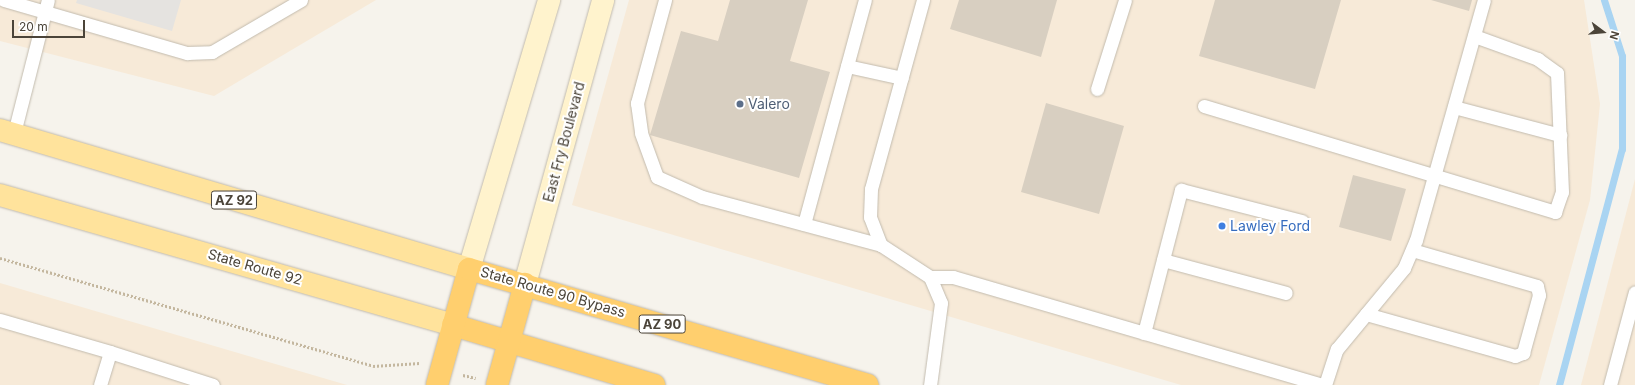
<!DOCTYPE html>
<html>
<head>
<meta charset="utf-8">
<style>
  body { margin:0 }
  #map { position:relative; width:1635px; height:385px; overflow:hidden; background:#f6f3ec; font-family:Inter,sans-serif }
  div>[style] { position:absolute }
  .commercial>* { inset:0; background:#f7ead8 }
  .parking>* { inset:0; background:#e5e3e0 }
  .stream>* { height:7px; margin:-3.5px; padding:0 3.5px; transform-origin:3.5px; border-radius:3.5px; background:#a9d4f2 }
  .building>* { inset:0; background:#d8cfc1 }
  .path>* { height:2.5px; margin-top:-1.25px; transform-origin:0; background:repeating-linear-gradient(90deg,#c4b79f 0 2px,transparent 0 4px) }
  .roads { filter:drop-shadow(0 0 1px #c2bbae) drop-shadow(0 0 1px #c2bbae) }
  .lane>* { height:13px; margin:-6.5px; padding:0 6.5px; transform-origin:6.5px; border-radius:6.5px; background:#fff }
  .secondary>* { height:22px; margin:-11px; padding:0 11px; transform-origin:11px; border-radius:11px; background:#fff3cd }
  .primary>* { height:22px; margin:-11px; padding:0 11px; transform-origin:11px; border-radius:11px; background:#ffe39c }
  .highway>* { height:22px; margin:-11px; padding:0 11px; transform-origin:11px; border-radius:11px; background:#ffcf6e }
  .dots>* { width:11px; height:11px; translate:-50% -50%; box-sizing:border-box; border:2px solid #fff; border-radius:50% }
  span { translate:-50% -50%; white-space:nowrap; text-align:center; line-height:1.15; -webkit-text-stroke:4px #fff; paint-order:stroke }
  .shield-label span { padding:1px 3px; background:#fff; border:1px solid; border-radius:3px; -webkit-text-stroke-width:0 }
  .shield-label { font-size:13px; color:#4b4439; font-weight:700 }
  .service-label { font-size:14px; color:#4e5e75 }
  .left { translate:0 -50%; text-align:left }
  .street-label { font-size:14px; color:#4b4439 }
  .shop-label { font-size:14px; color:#366cbe }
  .north { position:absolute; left:1583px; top:12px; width:40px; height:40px; -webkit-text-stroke:3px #fff; paint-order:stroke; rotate:106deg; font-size:11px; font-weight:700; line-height:16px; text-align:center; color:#4b4439 }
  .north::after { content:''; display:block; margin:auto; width:14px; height:18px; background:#4b4439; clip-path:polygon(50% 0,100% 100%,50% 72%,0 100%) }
  .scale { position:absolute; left:12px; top:20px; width:73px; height:18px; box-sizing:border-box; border:2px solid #4b4439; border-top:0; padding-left:5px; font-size:12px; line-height:14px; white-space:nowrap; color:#4b4439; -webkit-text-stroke:3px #fff; paint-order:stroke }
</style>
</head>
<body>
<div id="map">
  <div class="commercial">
    <i style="clip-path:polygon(0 0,376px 0,214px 96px,0 41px)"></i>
    <i style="clip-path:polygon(629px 0,1584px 0,1600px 104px,1590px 200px,1539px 385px,1181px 385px,572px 205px)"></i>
    <i style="clip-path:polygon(1635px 179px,1635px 385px,1581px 385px)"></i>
    <i style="clip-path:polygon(0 283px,347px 385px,0 385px)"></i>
  </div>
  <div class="parking">
    <i style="clip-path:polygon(77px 0,181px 0,172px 31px,76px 3px)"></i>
  </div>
  <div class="stream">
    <i style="left:1559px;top:385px;width:244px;rotate:-75.1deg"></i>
    <i style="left:1622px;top:149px;width:93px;rotate:-90deg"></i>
    <i style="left:1622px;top:56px;width:59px;rotate:-107.8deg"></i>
  </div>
  <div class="building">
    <i style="clip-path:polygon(730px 0,808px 0,790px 61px,830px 72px,799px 178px,650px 135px,681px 31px,718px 41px)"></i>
    <i style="clip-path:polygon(959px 0,1057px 0,1041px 57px,950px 29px)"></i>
    <i style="clip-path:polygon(1215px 0,1341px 0,1315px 89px,1199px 56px)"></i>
    <i style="clip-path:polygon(1431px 0,1472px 0,1469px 11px)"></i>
    <i style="clip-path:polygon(1046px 103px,1124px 126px,1099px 214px,1021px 192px)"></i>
    <i style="clip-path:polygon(1353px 175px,1406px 189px,1391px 241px,1339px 227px)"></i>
  </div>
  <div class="path">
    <i style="left:0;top:258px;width:388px;rotate:16.1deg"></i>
    <i style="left:373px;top:366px;width:47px;rotate:-3.7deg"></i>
    <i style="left:463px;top:375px;width:13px;rotate:13deg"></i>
  </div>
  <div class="roads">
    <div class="lane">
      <i style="left:4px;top:0;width:191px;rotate:16.2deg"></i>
      <i style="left:187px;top:53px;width:25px;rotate:-2deg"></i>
      <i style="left:212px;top:52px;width:103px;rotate:-30.3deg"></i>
      <i style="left:665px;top:0;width:107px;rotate:105.2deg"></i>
      <i style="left:637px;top:103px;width:30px;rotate:82deg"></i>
      <i style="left:641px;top:133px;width:47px;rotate:70deg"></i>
      <i style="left:657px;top:177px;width:49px;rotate:24deg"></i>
      <i style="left:702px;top:197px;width:185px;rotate:15deg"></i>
      <i style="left:923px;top:0;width:196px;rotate:105.4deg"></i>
      <i style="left:871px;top:189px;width:28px;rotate:92deg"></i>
      <i style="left:870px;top:217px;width:30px;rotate:69deg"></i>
      <i style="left:881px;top:245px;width:59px;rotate:33.1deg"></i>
      <i style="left:930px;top:277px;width:28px;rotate:67deg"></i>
      <i style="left:941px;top:303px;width:83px;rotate:97.6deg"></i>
      <i style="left:847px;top:66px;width:56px;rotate:12.3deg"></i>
      <i style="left:1097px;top:89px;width:93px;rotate:-72.5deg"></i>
      <i style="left:1204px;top:106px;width:367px;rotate:16.8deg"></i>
      <i style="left:1555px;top:212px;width:21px;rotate:-71deg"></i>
      <i style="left:1562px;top:192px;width:119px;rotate:-92.4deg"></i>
      <i style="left:1557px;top:73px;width:24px;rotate:-144deg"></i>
      <i style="left:1538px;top:59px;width:68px;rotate:-160.2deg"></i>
      <i style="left:1454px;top:107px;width:110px;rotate:14.8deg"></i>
      <i style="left:14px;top:133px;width:137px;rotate:-75.7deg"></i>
      <i style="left:804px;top:224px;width:232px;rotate:-74.8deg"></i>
      <i style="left:1163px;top:260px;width:127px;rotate:15deg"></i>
      <i style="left:930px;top:277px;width:23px"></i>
      <i style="left:953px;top:277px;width:384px;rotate:16.3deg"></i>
      <i style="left:1366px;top:314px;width:155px;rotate:15.7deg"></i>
      <i style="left:1515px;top:356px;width:9px;rotate:-21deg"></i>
      <i style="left:1523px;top:353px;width:60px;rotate:-74.6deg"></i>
      <i style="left:1539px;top:295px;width:9px;rotate:-103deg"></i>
      <i style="left:1537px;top:286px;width:130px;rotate:-163.9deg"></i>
      <i style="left:0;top:320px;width:115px;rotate:16.2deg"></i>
      <i style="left:1144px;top:333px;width:148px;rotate:-75.5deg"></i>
      <i style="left:1181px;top:190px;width:125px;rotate:14.4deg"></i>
      <i style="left:100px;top:385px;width:34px;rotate:-73deg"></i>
      <i style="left:110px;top:352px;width:108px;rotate:17.8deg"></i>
      <i style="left:1325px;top:385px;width:38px;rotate:-72deg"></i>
      <i style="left:1337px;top:349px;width:105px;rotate:-50.4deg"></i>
      <i style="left:1404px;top:268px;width:30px;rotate:-67deg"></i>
      <i style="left:1416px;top:240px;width:249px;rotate:-74.2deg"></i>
      <i style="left:1610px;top:385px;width:96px;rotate:-75deg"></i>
    </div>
    <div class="secondary">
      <i style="left:469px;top:269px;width:281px;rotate:-73.4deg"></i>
      <i style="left:525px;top:284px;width:295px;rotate:-74.6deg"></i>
    </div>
    <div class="primary">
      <i style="left:0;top:130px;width:489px;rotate:16.5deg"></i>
      <i style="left:0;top:195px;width:471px;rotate:16deg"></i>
    </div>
    <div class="highway">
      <i style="left:453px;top:325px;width:210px;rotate:16.6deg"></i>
      <i style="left:437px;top:385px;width:120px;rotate:-74.6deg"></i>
      <i style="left:469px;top:269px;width:415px;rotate:16.2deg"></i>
      <i style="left:497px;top:385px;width:105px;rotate:-74.5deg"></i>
    </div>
  </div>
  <div class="dots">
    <i style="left:740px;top:104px;background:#5c6f8a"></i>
    <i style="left:1222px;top:226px;background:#3f7fe0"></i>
  </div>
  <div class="shield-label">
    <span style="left:234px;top:200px">AZ 92</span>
    <span style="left:662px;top:324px">AZ 90</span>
  </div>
  <div class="service-label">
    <span class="left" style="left:748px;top:104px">Valero</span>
  </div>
  <div class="street-label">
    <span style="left:564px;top:142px;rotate:-75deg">East Fry Boulevard</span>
    <span style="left:255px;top:267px;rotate:16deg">State Route 92</span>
    <span style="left:553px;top:292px;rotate:16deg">State Route 90 Bypass</span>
  </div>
  <div class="shop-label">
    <span class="left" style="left:1230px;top:226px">Lawley Ford</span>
  </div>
  <div class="north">N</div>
  <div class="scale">20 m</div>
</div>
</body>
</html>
